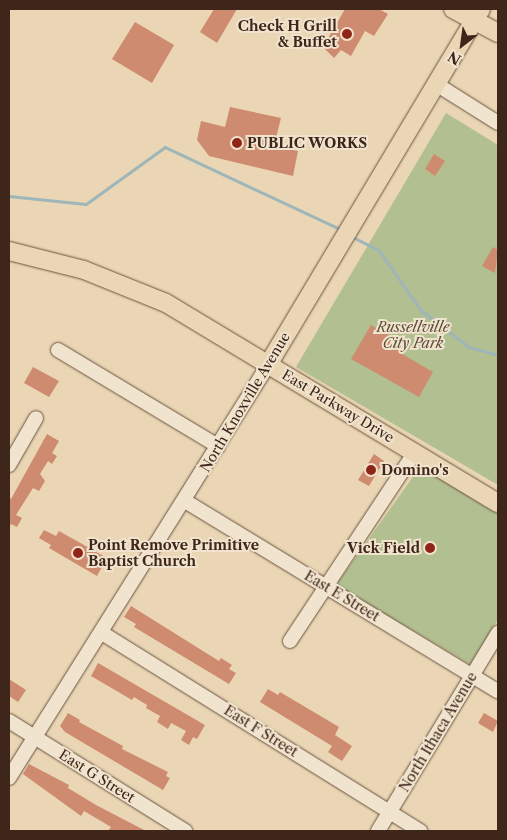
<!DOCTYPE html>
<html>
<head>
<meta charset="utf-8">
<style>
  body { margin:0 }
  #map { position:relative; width:507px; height:840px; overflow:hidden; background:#ead6b4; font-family:"Libre Caslon Text",serif }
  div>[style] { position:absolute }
  .green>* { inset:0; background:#b2bf90 }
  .stream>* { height:2.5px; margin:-1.25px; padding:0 1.25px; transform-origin:1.25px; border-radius:1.25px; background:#9eb6b9 }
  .building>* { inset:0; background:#ce8b6f }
  .roads { filter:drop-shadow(0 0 1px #6a5240) drop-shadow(0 0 1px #6a5240) }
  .minor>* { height:14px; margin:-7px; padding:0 7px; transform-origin:7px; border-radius:7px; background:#f1e4ce }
  .major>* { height:18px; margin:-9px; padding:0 9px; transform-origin:9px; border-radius:9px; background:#ead6b4 }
  .dots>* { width:14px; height:14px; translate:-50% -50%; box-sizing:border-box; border:2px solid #f1e4ce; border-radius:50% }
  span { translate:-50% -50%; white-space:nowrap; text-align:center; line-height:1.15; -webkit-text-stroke:4px #f1e4ce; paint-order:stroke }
  .poi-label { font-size:14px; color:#3f261a; font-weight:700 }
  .right { translate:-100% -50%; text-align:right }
  .left { translate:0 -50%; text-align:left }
  .park-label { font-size:14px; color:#5c4c38; font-style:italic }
  .street-label { font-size:14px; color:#3f261a }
  .frame { position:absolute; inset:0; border:10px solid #3f261a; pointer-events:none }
  .north { position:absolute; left:437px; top:20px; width:50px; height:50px; -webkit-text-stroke:4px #f1e4ce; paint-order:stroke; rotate:210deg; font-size:14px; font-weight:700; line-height:20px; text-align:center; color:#3f261a }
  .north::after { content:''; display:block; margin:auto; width:18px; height:22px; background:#3f261a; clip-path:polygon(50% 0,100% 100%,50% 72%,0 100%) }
</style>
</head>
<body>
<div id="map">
  <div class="green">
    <i style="clip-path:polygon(446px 113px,498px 145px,498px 485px,296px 367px)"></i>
    <i style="clip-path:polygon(422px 464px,498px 511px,498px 619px,471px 665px,336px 585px)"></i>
  </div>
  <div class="stream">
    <i style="left:9px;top:196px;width:77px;rotate:5.9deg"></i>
    <i style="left:86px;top:204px;width:97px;rotate:-35.8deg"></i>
    <i style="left:165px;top:147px;width:195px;rotate:25.1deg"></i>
    <i style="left:353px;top:237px;width:29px;rotate:27deg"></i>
    <i style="left:379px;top:250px;width:73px;rotate:55deg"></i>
    <i style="left:421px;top:310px;width:61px;rotate:37.6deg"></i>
    <i style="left:469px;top:347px;width:30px;rotate:15deg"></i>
  </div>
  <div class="building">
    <i style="clip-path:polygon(214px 9px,237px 9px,217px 43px,200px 32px)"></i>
    <i style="clip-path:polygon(345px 9px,379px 9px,388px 14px,374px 36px,365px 31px,351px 56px,341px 50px,334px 58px,323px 47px)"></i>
    <i style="clip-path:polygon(135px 22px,174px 45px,152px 83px,112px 59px)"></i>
    <i style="clip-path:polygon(230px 107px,281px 118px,274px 146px,298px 151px,293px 176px,209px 156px,197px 140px,201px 121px,225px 127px)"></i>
    <i style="clip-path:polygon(434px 154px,445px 161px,435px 176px,425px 169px)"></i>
    <i style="clip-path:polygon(493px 247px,498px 250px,495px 273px,482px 266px)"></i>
    <i style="clip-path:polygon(371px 325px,407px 346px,402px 354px,433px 372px,419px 397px,351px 359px)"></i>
    <i style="clip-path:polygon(33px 367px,59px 381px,49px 397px,24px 383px)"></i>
    <i style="clip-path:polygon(47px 434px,59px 441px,52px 453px,57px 456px,52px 464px,48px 461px,40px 474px,45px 481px,39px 491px,33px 488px,16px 515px,22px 518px,17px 527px,11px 524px,9px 528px,9px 497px,11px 499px)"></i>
    <i style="clip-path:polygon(374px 454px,384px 461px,369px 486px,358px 480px)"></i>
    <i style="clip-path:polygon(44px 530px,56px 536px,59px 531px,107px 558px,97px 576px,49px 548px,51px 545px,39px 538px)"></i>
    <i style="clip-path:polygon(131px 606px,219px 661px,221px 658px,232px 665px,229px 669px,236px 673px,229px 684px,134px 627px,136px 624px,124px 617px)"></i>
    <i style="clip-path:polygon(98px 663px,205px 725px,197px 739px,193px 737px,189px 745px,181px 740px,186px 731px,171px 723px,168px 729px,157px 722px,160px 716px,146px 708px,147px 705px,134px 697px,132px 700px,91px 676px)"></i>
    <i style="clip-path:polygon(9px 679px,26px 690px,18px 702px,9px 696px)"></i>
    <i style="clip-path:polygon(268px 689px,278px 695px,280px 692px,339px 727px,335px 735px,352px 746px,342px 761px,328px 752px,332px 746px,260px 702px)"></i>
    <i style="clip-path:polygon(68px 713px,80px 720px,79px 722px,123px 746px,122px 749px,168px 772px,166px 776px,170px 778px,163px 790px,65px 732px,60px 726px)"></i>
    <i style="clip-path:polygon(484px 713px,498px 721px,493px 732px,478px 723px)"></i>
    <i style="clip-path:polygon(29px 764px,69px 785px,68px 788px,96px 805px,146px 831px,108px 831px,111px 827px,84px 811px,81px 816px,23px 774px)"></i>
  </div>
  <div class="roads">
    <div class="minor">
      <i style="left:436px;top:84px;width:73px;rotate:32.2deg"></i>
      <i style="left:58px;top:350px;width:187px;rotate:31deg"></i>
      <i style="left:9px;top:465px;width:54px;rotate:-60.1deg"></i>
      <i style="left:185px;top:501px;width:366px;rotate:31.3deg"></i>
      <i style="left:102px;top:633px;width:375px;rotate:31.9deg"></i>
      <i style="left:290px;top:641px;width:227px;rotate:-56.5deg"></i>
      <i style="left:9px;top:721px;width:208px;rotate:32deg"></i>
      <i style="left:9px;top:778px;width:487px;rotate:-57.9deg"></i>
      <i style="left:378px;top:831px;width:232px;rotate:-58.8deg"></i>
    </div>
    <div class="major">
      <i style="left:453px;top:9px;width:51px;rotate:28.1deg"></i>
      <i style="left:9px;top:251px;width:77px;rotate:14.2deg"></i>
      <i style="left:84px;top:270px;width:88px;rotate:21.9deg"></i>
      <i style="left:166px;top:303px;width:388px;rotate:31.1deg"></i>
      <i style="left:268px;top:365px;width:415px;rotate:-59.1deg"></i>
    </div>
  </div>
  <div class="dots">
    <i style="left:347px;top:34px;background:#8f2418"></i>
    <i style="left:237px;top:143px;background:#8f2418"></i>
    <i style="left:371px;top:470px;background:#8f2418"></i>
    <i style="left:430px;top:548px;background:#8f2418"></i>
    <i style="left:78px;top:553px;background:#8f2418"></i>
  </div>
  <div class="poi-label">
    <span class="right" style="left:337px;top:34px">Check H Grill<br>&amp; Buffet</span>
    <span class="left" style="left:247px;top:143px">PUBLIC WORKS</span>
    <span class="left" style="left:381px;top:470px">Domino's</span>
    <span class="left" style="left:88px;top:553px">Point Remove Primitive<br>Baptist Church</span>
    <span class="right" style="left:420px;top:548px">Vick Field</span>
  </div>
  <div class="park-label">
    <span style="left:413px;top:335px">Russellville<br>City Park</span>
  </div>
  <div class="street-label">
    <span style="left:245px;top:402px;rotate:-59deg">North Knoxville Avenue</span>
    <span style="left:338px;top:406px;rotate:31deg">East Parkway Drive</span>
    <span style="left:342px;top:596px;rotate:31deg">East E Street</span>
    <span style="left:261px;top:731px;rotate:32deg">East F Street</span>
    <span style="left:438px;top:732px;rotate:-59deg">North Ithaca Avenue</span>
    <span style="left:97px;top:776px;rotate:32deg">East G Street</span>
  </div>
  <div class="frame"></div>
  <div class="north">N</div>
</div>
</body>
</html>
